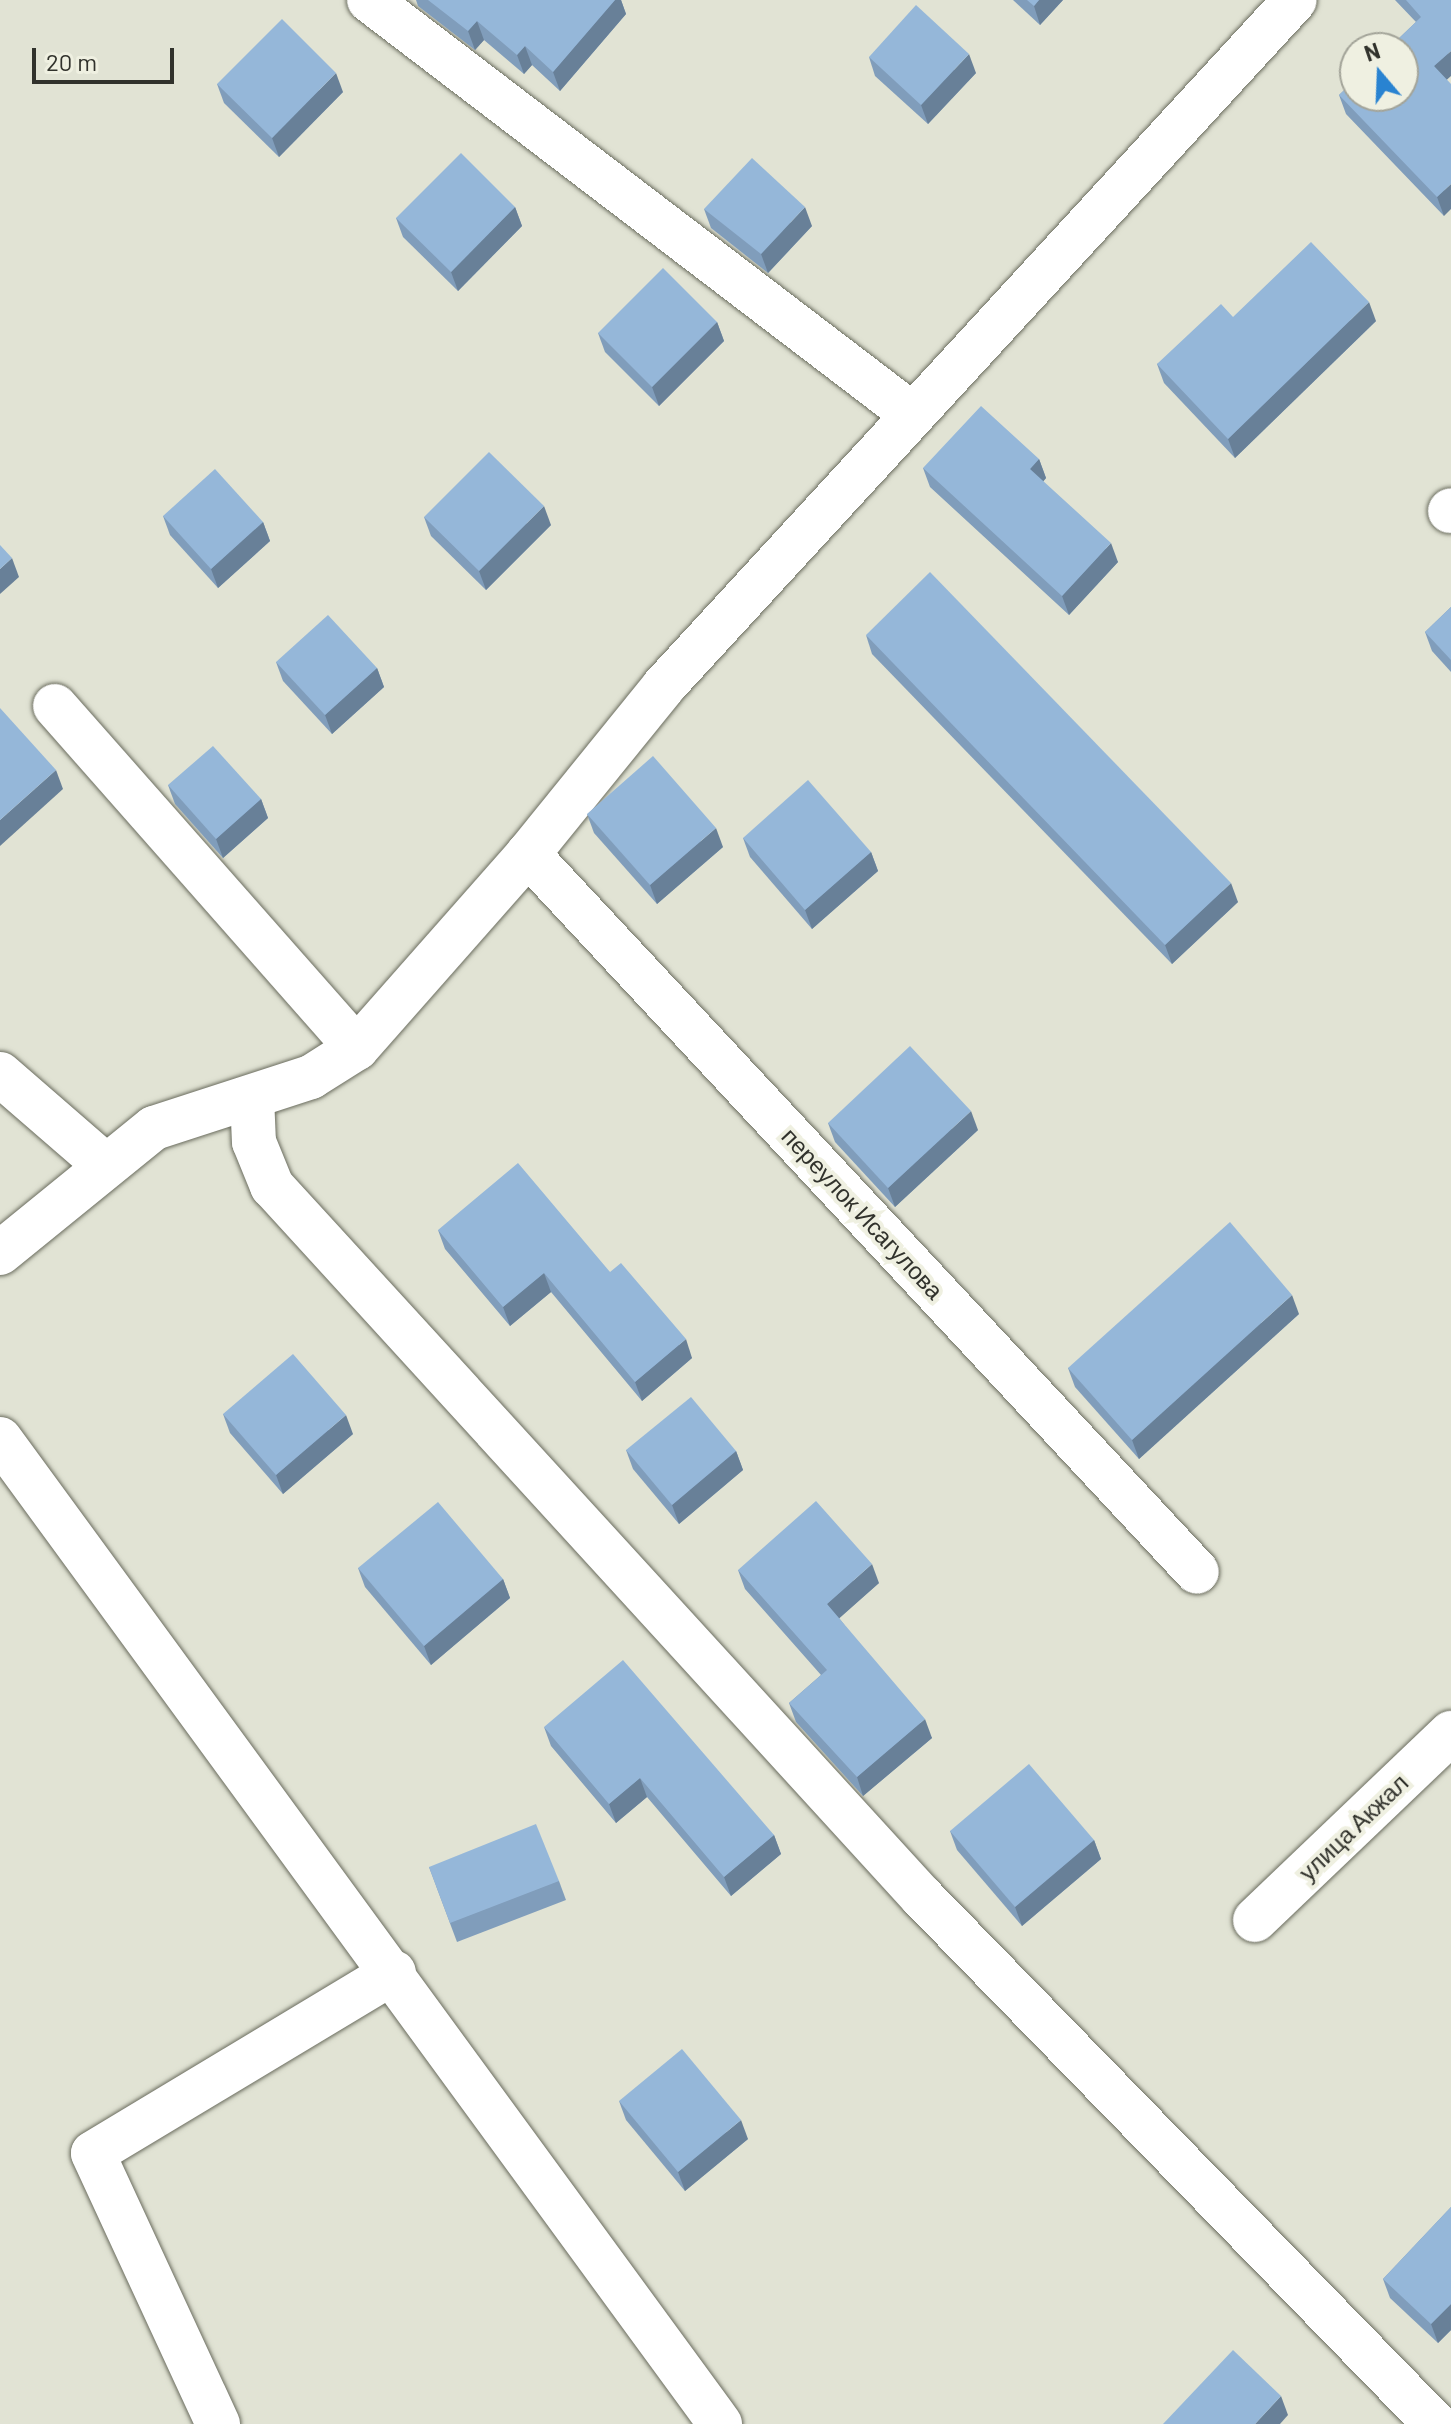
<!DOCTYPE html>
<html>
<head>
<meta charset="utf-8">
<style>
  body { margin:0 }
  #map { position:relative; width:1451px; height:2424px; overflow:hidden; background:#e1e3d4; font-family:Barlow,sans-serif }
  div>[style] { position:absolute }
  .roads { filter:drop-shadow(0 0 2px #6a6c5e) drop-shadow(0 0 2px #6a6c5e) }
  .minor>* { height:44px; margin:-22px; padding:0 22px; transform-origin:22px; border-radius:22px; background:#fff }
  .wall>* { inset:0; background:#809dbb }
  .shaded-wall>* { inset:0; background:#688098 }
  .building>* { inset:0; background:#95b7d9 }
  span { translate:-50% -50%; white-space:nowrap; text-align:center; line-height:1.15; -webkit-text-stroke:8px #eff0e1; paint-order:stroke }
  .street-label { font-size:24px; color:#31322c }
  .north { position:absolute; left:1339px; top:32px; width:80px; height:80px; box-sizing:border-box; background:#eff0e1; border:2px solid #a3a499; border-radius:50%; rotate:341deg; font-size:22px; font-weight:700; line-height:32px; text-align:center; color:#31322c }
  .north::after { content:''; display:block; margin:auto; width:28px; height:36px; background:#2983d1; clip-path:polygon(50% 0,100% 100%,50% 72%,0 100%) }
  .scale { position:absolute; left:32px; top:48px; width:142px; height:36px; box-sizing:border-box; border:4px solid #31322c; border-top:0; padding-left:10px; font-size:24px; line-height:28px; white-space:nowrap; color:#31322c; -webkit-text-stroke:6px #eff0e1; paint-order:stroke }
</style>
</head>
<body>
<div id="map">
  <div class="roads">
    <div class="minor">
      <i style="left:369px;top:0;width:684px;rotate:37.34deg"></i>
      <i style="left:1450px;top:511px;width:1px;rotate:-45deg"></i>
      <i style="left:55px;top:706px;width:456px;rotate:48.6deg"></i>
      <i style="left:528px;top:854px;width:981px;rotate:47.02deg"></i>
      <i style="left:0;top:1074px;width:139px;rotate:40.9deg"></i>
      <i style="left:252px;top:1097px;width:45px;rotate:87.5deg"></i>
      <i style="left:254px;top:1142px;width:48px;rotate:67.8deg"></i>
      <i style="left:272px;top:1186px;width:963px;rotate:47.57deg"></i>
      <i style="left:922px;top:1897px;width:735px;rotate:45.77deg"></i>
      <i style="left:0;top:1253px;width:198px;rotate:-39.1deg"></i>
      <i style="left:154px;top:1128px;width:165px;rotate:-18deg"></i>
      <i style="left:311px;top:1077px;width:54px;rotate:-32.2deg"></i>
      <i style="left:357px;top:1048px;width:259px;rotate:-48.6deg"></i>
      <i style="left:528px;top:854px;width:215px;rotate:-51deg"></i>
      <i style="left:663px;top:687px;width:933px;rotate:-47.39deg"></i>
      <i style="left:0;top:1439px;width:1220px;rotate:53.83deg"></i>
      <i style="left:1255px;top:1920px;width:271px;rotate:-43.7deg"></i>
      <i style="left:218px;top:2424px;width:298px;rotate:-114.8deg"></i>
      <i style="left:93px;top:2153px;width:351px;rotate:-31deg"></i>
    </div>
  </div>
  <div class="wall">
    <i style="clip-path:polygon(416px 0,621px 0,626px 14px,560px 91px,532px 65px,524px 74px,484px 40px,475px 50px,418px 6px)"></i>
    <i style="clip-path:polygon(1013px 0,1063px 0,1040px 25px)"></i>
    <i style="clip-path:polygon(1395px 0,1451px 0,1447px 80px,1444px 216px,1346px 114px,1339px 95px,1416px 22px)"></i>
    <i style="clip-path:polygon(869px 57px,976px 73px,928px 124px,875px 76px)"></i>
    <i style="clip-path:polygon(217px 84px,343px 92px,279px 157px,224px 103px)"></i>
    <i style="clip-path:polygon(515px 207px,522px 226px,458px 291px,403px 237px,396px 218px)"></i>
    <i style="clip-path:polygon(704px 209px,812px 226px,768px 273px,711px 228px)"></i>
    <i style="clip-path:polygon(1233px 317px,1376px 321px,1235px 458px,1164px 383px,1157px 364px)"></i>
    <i style="clip-path:polygon(717px 322px,724px 341px,659px 406px,605px 352px,598px 333px)"></i>
    <i style="clip-path:polygon(1039px 459px,1046px 478px,1043px 482px,1118px 562px,1069px 615px,930px 487px,923px 468px)"></i>
    <i style="clip-path:polygon(163px 516px,263px 522px,270px 541px,218px 588px,170px 535px)"></i>
    <i style="clip-path:polygon(424px 517px,551px 525px,486px 590px,431px 536px)"></i>
    <i style="clip-path:polygon(1451px 607px,1451px 672px,1432px 651px,1425px 632px)"></i>
    <i style="clip-path:polygon(866px 635px,1238px 902px,1172px 964px,872px 654px)"></i>
    <i style="clip-path:polygon(276px 662px,377px 668px,384px 687px,332px 734px,283px 681px)"></i>
    <i style="clip-path:polygon(168px 785px,261px 799px,268px 818px,223px 858px,175px 804px)"></i>
    <i style="clip-path:polygon(587px 814px,723px 847px,657px 904px,594px 833px)"></i>
    <i style="clip-path:polygon(743px 838px,871px 852px,878px 871px,812px 929px,750px 857px)"></i>
    <i style="clip-path:polygon(828px 1123px,978px 1130px,895px 1207px,835px 1142px)"></i>
    <i style="clip-path:polygon(438px 1230px,610px 1272px,692px 1358px,642px 1401px,551px 1292px,510px 1326px,445px 1249px)"></i>
    <i style="clip-path:polygon(1299px 1314px,1139px 1459px,1075px 1387px,1068px 1368px)"></i>
    <i style="clip-path:polygon(223px 1414px,353px 1434px,283px 1494px,230px 1433px)"></i>
    <i style="clip-path:polygon(626px 1450px,736px 1451px,743px 1470px,679px 1524px,633px 1469px)"></i>
    <i style="clip-path:polygon(358px 1568px,503px 1579px,510px 1598px,431px 1665px,365px 1587px)"></i>
    <i style="clip-path:polygon(738px 1570px,879px 1583px,839px 1618px,932px 1738px,863px 1796px,796px 1722px,789px 1703px,821px 1675px,745px 1589px)"></i>
    <i style="clip-path:polygon(544px 1727px,774px 1835px,781px 1854px,731px 1896px,647px 1797px,616px 1823px,551px 1746px)"></i>
    <i style="clip-path:polygon(950px 1831px,1094px 1840px,1101px 1859px,1022px 1926px,957px 1850px)"></i>
    <i style="clip-path:polygon(429px 1867px,559px 1881px,566px 1900px,457px 1942px)"></i>
    <i style="clip-path:polygon(619px 2101px,748px 2139px,685px 2191px,626px 2120px)"></i>
    <i style="clip-path:polygon(1451px 2207px,1451px 2330px,1438px 2343px,1390px 2298px,1383px 2279px)"></i>
  </div>
  <div class="shaded-wall">
    <i style="clip-path:polygon(615px 0,621px 0,626px 14px,560px 91px,553px 72px)"></i>
    <i style="clip-path:polygon(1039px 0,1063px 0,1040px 25px,1034px 6px)"></i>
    <i style="clip-path:polygon(477px 21px,484px 40px,475px 50px,468px 31px)"></i>
    <i style="clip-path:polygon(525px 46px,532px 65px,524px 74px,517px 55px)"></i>
    <i style="clip-path:polygon(1451px 51px,1451px 76px,1441px 85px,1434px 66px)"></i>
    <i style="clip-path:polygon(969px 54px,976px 73px,928px 124px,921px 105px)"></i>
    <i style="clip-path:polygon(336px 73px,343px 92px,279px 157px,272px 138px)"></i>
    <i style="clip-path:polygon(1451px 184px,1451px 209px,1444px 216px,1437px 197px)"></i>
    <i style="clip-path:polygon(515px 207px,522px 226px,458px 291px,451px 272px)"></i>
    <i style="clip-path:polygon(805px 207px,812px 226px,768px 273px,761px 254px)"></i>
    <i style="clip-path:polygon(1369px 302px,1376px 321px,1235px 458px,1228px 439px)"></i>
    <i style="clip-path:polygon(717px 322px,724px 341px,659px 406px,652px 387px)"></i>
    <i style="clip-path:polygon(1039px 459px,1046px 478px,1037px 488px,1030px 469px)"></i>
    <i style="clip-path:polygon(544px 506px,551px 525px,486px 590px,479px 571px)"></i>
    <i style="clip-path:polygon(263px 522px,270px 541px,218px 588px,211px 569px)"></i>
    <i style="clip-path:polygon(1111px 543px,1118px 562px,1069px 615px,1062px 596px)"></i>
    <i style="clip-path:polygon(12px 558px,19px 577px,0 594px,0 569px)"></i>
    <i style="clip-path:polygon(377px 668px,384px 687px,332px 734px,325px 715px)"></i>
    <i style="clip-path:polygon(56px 770px,63px 789px,0 846px,0 820px)"></i>
    <i style="clip-path:polygon(261px 799px,268px 818px,223px 858px,216px 839px)"></i>
    <i style="clip-path:polygon(716px 828px,723px 847px,657px 904px,650px 885px)"></i>
    <i style="clip-path:polygon(871px 852px,878px 871px,812px 929px,805px 910px)"></i>
    <i style="clip-path:polygon(1231px 883px,1238px 902px,1172px 964px,1165px 945px)"></i>
    <i style="clip-path:polygon(971px 1111px,978px 1130px,895px 1207px,888px 1188px)"></i>
    <i style="clip-path:polygon(544px 1273px,551px 1292px,510px 1326px,503px 1307px)"></i>
    <i style="clip-path:polygon(1292px 1295px,1299px 1314px,1139px 1459px,1132px 1440px)"></i>
    <i style="clip-path:polygon(686px 1339px,692px 1358px,642px 1401px,635px 1382px)"></i>
    <i style="clip-path:polygon(346px 1415px,353px 1434px,283px 1494px,276px 1475px)"></i>
    <i style="clip-path:polygon(736px 1451px,743px 1470px,679px 1524px,672px 1505px)"></i>
    <i style="clip-path:polygon(872px 1564px,879px 1583px,834px 1623px,827px 1604px)"></i>
    <i style="clip-path:polygon(503px 1579px,510px 1598px,431px 1665px,424px 1646px)"></i>
    <i style="clip-path:polygon(925px 1719px,932px 1738px,863px 1796px,857px 1777px)"></i>
    <i style="clip-path:polygon(640px 1778px,647px 1797px,616px 1823px,609px 1804px)"></i>
    <i style="clip-path:polygon(774px 1835px,781px 1854px,731px 1896px,724px 1877px)"></i>
    <i style="clip-path:polygon(1094px 1840px,1101px 1859px,1022px 1926px,1015px 1907px)"></i>
    <i style="clip-path:polygon(741px 2120px,748px 2139px,685px 2191px,678px 2172px)"></i>
    <i style="clip-path:polygon(1451px 2304px,1451px 2330px,1438px 2343px,1431px 2324px)"></i>
    <i style="clip-path:polygon(1281px 2396px,1288px 2415px,1280px 2424px,1255px 2424px)"></i>
  </div>
  <div class="building">
    <i style="clip-path:polygon(428px 0,615px 0,553px 72px,525px 46px,517px 55px,477px 21px,468px 31px)"></i>
    <i style="clip-path:polygon(1027px 0,1039px 0,1034px 6px)"></i>
    <i style="clip-path:polygon(1406px 0,1451px 0,1451px 51px,1434px 66px,1451px 84px,1451px 184px,1437px 197px,1339px 95px,1355px 80px,1355px 96px,1403px 96px,1403px 48px,1389px 48px,1421px 17px)"></i>
    <i style="clip-path:polygon(916px 5px,969px 54px,921px 105px,869px 57px)"></i>
    <i style="clip-path:polygon(282px 19px,336px 73px,272px 138px,217px 84px)"></i>
    <i style="clip-path:polygon(461px 153px,515px 207px,451px 272px,396px 218px)"></i>
    <i style="clip-path:polygon(752px 158px,805px 207px,761px 254px,704px 209px)"></i>
    <i style="clip-path:polygon(1311px 242px,1369px 302px,1228px 439px,1157px 364px,1221px 304px,1233px 317px)"></i>
    <i style="clip-path:polygon(663px 268px,717px 322px,652px 387px,598px 333px)"></i>
    <i style="clip-path:polygon(981px 406px,1039px 459px,1030px 469px,1111px 543px,1062px 596px,923px 468px)"></i>
    <i style="clip-path:polygon(489px 452px,544px 506px,479px 571px,424px 517px)"></i>
    <i style="clip-path:polygon(215px 469px,263px 522px,211px 569px,163px 516px)"></i>
    <i style="clip-path:polygon(0 545px,12px 558px,0 569px)"></i>
    <i style="clip-path:polygon(930px 572px,1231px 883px,1165px 945px,866px 635px)"></i>
    <i style="clip-path:polygon(1451px 607px,1451px 660px,1425px 632px)"></i>
    <i style="clip-path:polygon(328px 615px,377px 668px,325px 715px,276px 662px)"></i>
    <i style="clip-path:polygon(0 708px,56px 770px,0 820px)"></i>
    <i style="clip-path:polygon(213px 746px,261px 799px,216px 839px,168px 785px)"></i>
    <i style="clip-path:polygon(653px 756px,716px 828px,650px 885px,587px 814px)"></i>
    <i style="clip-path:polygon(808px 780px,871px 852px,805px 910px,743px 838px)"></i>
    <i style="clip-path:polygon(910px 1046px,971px 1111px,888px 1188px,828px 1123px)"></i>
    <i style="clip-path:polygon(518px 1163px,610px 1272px,621px 1263px,686px 1339px,635px 1382px,544px 1273px,503px 1307px,438px 1230px)"></i>
    <i style="clip-path:polygon(1230px 1222px,1292px 1295px,1132px 1440px,1068px 1368px)"></i>
    <i style="clip-path:polygon(293px 1354px,346px 1415px,276px 1475px,223px 1414px)"></i>
    <i style="clip-path:polygon(691px 1397px,736px 1451px,672px 1505px,626px 1450px)"></i>
    <i style="clip-path:polygon(816px 1501px,872px 1564px,827px 1604px,925px 1719px,857px 1777px,789px 1703px,827px 1670px,738px 1570px)"></i>
    <i style="clip-path:polygon(438px 1502px,503px 1579px,424px 1646px,358px 1568px)"></i>
    <i style="clip-path:polygon(623px 1660px,774px 1835px,724px 1877px,640px 1778px,609px 1804px,544px 1727px)"></i>
    <i style="clip-path:polygon(1029px 1764px,1094px 1840px,1015px 1907px,950px 1831px)"></i>
    <i style="clip-path:polygon(536px 1824px,559px 1881px,450px 1923px,429px 1867px)"></i>
    <i style="clip-path:polygon(682px 2049px,741px 2120px,678px 2172px,619px 2101px)"></i>
    <i style="clip-path:polygon(1451px 2207px,1451px 2304px,1431px 2324px,1383px 2279px)"></i>
    <i style="clip-path:polygon(1233px 2350px,1281px 2396px,1255px 2424px,1163px 2424px)"></i>
  </div>
  <div class="street-label">
    <span style="left:863px;top:1213px;rotate:47deg">переулок Исагулова</span>
    <span style="left:1353px;top:1827px;rotate:-44deg">улица Акжал</span>
  </div>
  <div class="north">N</div>
  <div class="scale">20 m</div>
</div>
</body>
</html>
